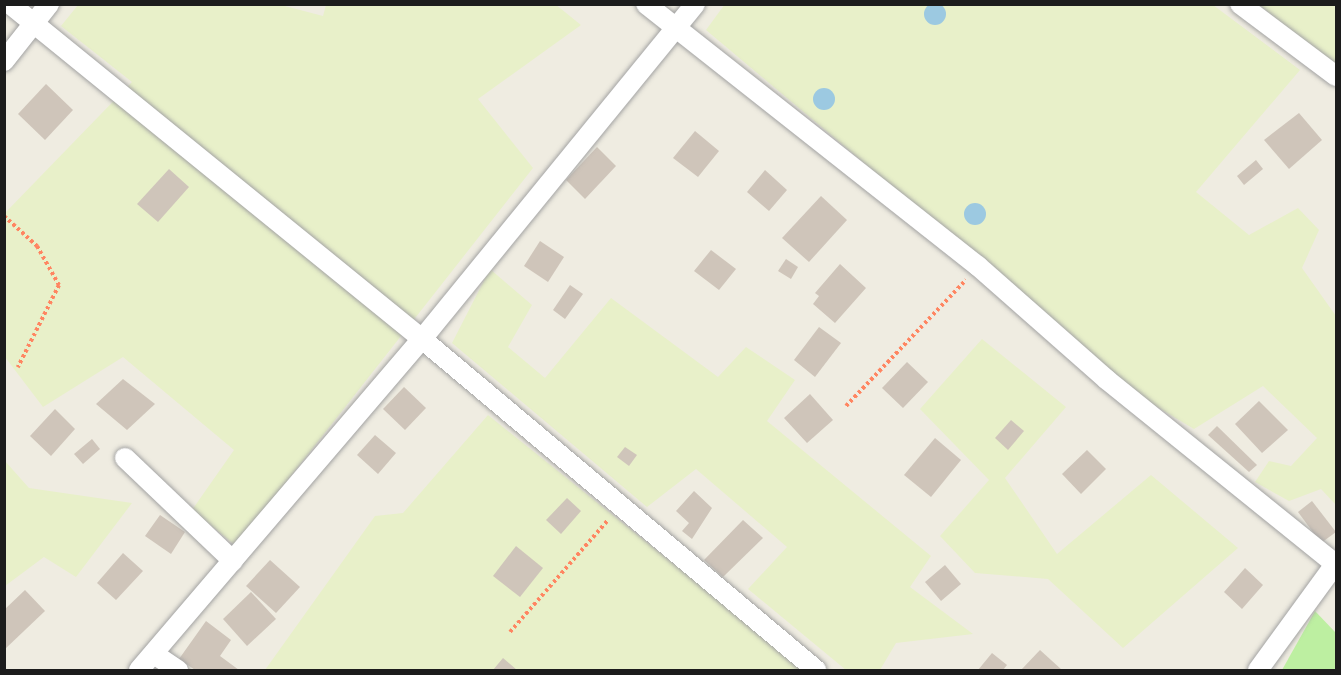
<!DOCTYPE html>
<html>
<head>
<meta charset="utf-8">
<style>
  body { margin:0 }
  #map { position:relative; width:1341px; height:675px; overflow:hidden; background:#efece1; font-family:"Open Sans",sans-serif }
  div>[style] { position:absolute }
  .farmland>* { inset:0; background:#e8f0c9 }
  .grass>* { inset:0; background:#bdefa1 }
  .water>* { inset:0; background:#9cc9e1 }
  .round { border-radius:50% }
  .building>* { inset:0; background:#cfc5ba }
  .path>* { height:4px; margin-top:-2px; transform-origin:0; background:repeating-linear-gradient(90deg,#ff8561 0 3px,transparent 0 6px) }
  .roads { filter:drop-shadow(0 0 2px #a3a3a3) drop-shadow(0 0 2px #a3a3a3) }
  .street>* { height:20px; margin:-10px; padding:0 10px; transform-origin:10px; border-radius:10px; background:#fff }
  span { translate:-50% -50%; white-space:nowrap; text-align:center; line-height:1.15; -webkit-text-stroke:5px #fff; paint-order:stroke }
  .frame { position:absolute; inset:0; border:6px solid #1c1c1c; pointer-events:none }
</style>
</head>
<body>
<div id="map">
  <div class="farmland">
    <i style="clip-path:polygon(555px 4px,581px 25px,478px 99px,533px 168px,236px 546px,192px 510px,234px 450px,123px 357px,43px 407px,5px 357px,5px 213px,132px 82px,61px 26px,78px 5px,281px 5px,323px 16px,326px 5px)"></i>
    <i style="clip-path:polygon(725px 4px,1213px 5px,1300px 70px,1196px 192px,1249px 235px,1298px 208px,1319px 230px,1302px 268px,1336px 316px,1336px 505px,1321px 489px,1289px 501px,1255px 482px,1269px 461px,1291px 466px,1317px 438px,1263px 386px,1194px 429px,1147px 401px,706px 30px)"></i>
    <i style="clip-path:polygon(1260px 5px,1336px 5px,1336px 65px,1301px 41px)"></i>
    <i style="clip-path:polygon(490px 269px,532px 305px,508px 347px,545px 378px,611px 298px,718px 377px,746px 347px,795px 380px,767px 421px,931px 556px,910px 587px,973px 634px,896px 643px,880px 670px,846px 670px,748px 589px,787px 547px,696px 469px,647px 507px,452px 343px)"></i>
    <i style="clip-path:polygon(982px 339px,1066px 407px,1005px 478px,1057px 554px,1151px 475px,1238px 548px,1123px 648px,1048px 579px,975px 573px,940px 536px,989px 480px,920px 409px)"></i>
    <i style="clip-path:polygon(488px 415px,806px 670px,265px 670px,375px 516px,403px 513px)"></i>
    <i style="clip-path:polygon(5px 461px,29px 488px,132px 503px,76px 577px,44px 557px,5px 586px)"></i>
  </div>
  <div class="grass">
    <i style="clip-path:polygon(1315px 611px,1336px 633px,1336px 670px,1282px 670px)"></i>
  </div>
  <div class="water">
    <i class="round" style="left:924px;top:3px;width:22px;height:22px"></i>
    <i class="round" style="left:813px;top:88px;width:22px;height:22px"></i>
    <i class="round" style="left:964px;top:203px;width:22px;height:22px"></i>
  </div>
  <div class="building">
    <i style="clip-path:polygon(46px 84px,73px 110px,45px 140px,18px 114px)"></i>
    <i style="clip-path:polygon(1299px 113px,1322px 140px,1289px 169px,1264px 140px)"></i>
    <i style="clip-path:polygon(695px 131px,719px 151px,698px 177px,673px 158px)"></i>
    <i style="clip-path:polygon(597px 147px,616px 166px,585px 199px,566px 180px)"></i>
    <i style="clip-path:polygon(1256px 160px,1263px 169px,1244px 185px,1237px 176px)"></i>
    <i style="clip-path:polygon(169px 169px,189px 187px,158px 222px,137px 204px)"></i>
    <i style="clip-path:polygon(765px 170px,787px 190px,769px 211px,747px 192px)"></i>
    <i style="clip-path:polygon(821px 196px,847px 220px,809px 262px,782px 238px)"></i>
    <i style="clip-path:polygon(540px 241px,564px 257px,548px 282px,524px 266px)"></i>
    <i style="clip-path:polygon(711px 250px,736px 269px,719px 290px,694px 271px)"></i>
    <i style="clip-path:polygon(786px 259px,798px 267px,791px 279px,778px 271px)"></i>
    <i style="clip-path:polygon(840px 264px,866px 288px,835px 323px,813px 304px,819px 296px,815px 293px)"></i>
    <i style="clip-path:polygon(570px 285px,583px 294px,565px 319px,553px 310px)"></i>
    <i style="clip-path:polygon(819px 327px,841px 343px,815px 377px,794px 360px)"></i>
    <i style="clip-path:polygon(907px 362px,928px 382px,903px 408px,882px 388px)"></i>
    <i style="clip-path:polygon(123px 379px,155px 404px,127px 430px,96px 404px)"></i>
    <i style="clip-path:polygon(404px 387px,426px 408px,405px 430px,383px 409px)"></i>
    <i style="clip-path:polygon(810px 394px,833px 420px,807px 443px,784px 418px)"></i>
    <i style="clip-path:polygon(1259px 401px,1288px 430px,1262px 453px,1235px 424px)"></i>
    <i style="clip-path:polygon(55px 409px,75px 429px,51px 456px,30px 436px)"></i>
    <i style="clip-path:polygon(1011px 420px,1024px 431px,1008px 450px,995px 438px)"></i>
    <i style="clip-path:polygon(1217px 426px,1257px 465px,1249px 472px,1208px 435px)"></i>
    <i style="clip-path:polygon(375px 435px,396px 453px,378px 474px,357px 455px)"></i>
    <i style="clip-path:polygon(935px 438px,961px 460px,931px 497px,904px 475px)"></i>
    <i style="clip-path:polygon(92px 439px,100px 449px,83px 464px,74px 454px)"></i>
    <i style="clip-path:polygon(625px 447px,637px 455px,629px 466px,617px 457px)"></i>
    <i style="clip-path:polygon(1087px 450px,1106px 469px,1081px 494px,1062px 474px)"></i>
    <i style="clip-path:polygon(694px 491px,712px 508px,692px 539px,682px 531px,689px 523px,676px 511px)"></i>
    <i style="clip-path:polygon(567px 498px,581px 511px,561px 534px,546px 520px)"></i>
    <i style="clip-path:polygon(1312px 501px,1336px 532px,1321px 543px,1298px 512px)"></i>
    <i style="clip-path:polygon(160px 515px,185px 532px,171px 554px,145px 536px)"></i>
    <i style="clip-path:polygon(743px 520px,763px 538px,723px 577px,704px 560px)"></i>
    <i style="clip-path:polygon(516px 546px,543px 568px,520px 597px,493px 576px)"></i>
    <i style="clip-path:polygon(123px 553px,143px 571px,116px 600px,97px 583px)"></i>
    <i style="clip-path:polygon(270px 560px,300px 587px,276px 613px,246px 586px)"></i>
    <i style="clip-path:polygon(945px 565px,961px 584px,941px 601px,925px 582px)"></i>
    <i style="clip-path:polygon(1245px 568px,1263px 585px,1242px 609px,1224px 592px)"></i>
    <i style="clip-path:polygon(25px 590px,45px 611px,4px 650px,4px 610px)"></i>
    <i style="clip-path:polygon(251px 592px,276px 619px,247px 646px,223px 619px)"></i>
    <i style="clip-path:polygon(206px 621px,231px 640px,220px 656px,239px 670px,195px 670px,179px 659px)"></i>
    <i style="clip-path:polygon(1040px 650px,1062px 670px,1021px 670px)"></i>
    <i style="clip-path:polygon(992px 653px,1007px 665px,1003px 670px,978px 670px)"></i>
    <i style="clip-path:polygon(503px 658px,517px 670px,493px 670px)"></i>
  </div>
  <div class="path">
    <i style="left:4px;top:216px;width:45px;rotate:42.3deg"></i>
    <i style="left:37px;top:246px;width:45px;rotate:60.6deg"></i>
    <i style="left:59px;top:285px;width:92px;rotate:116.6deg"></i>
    <i style="left:846px;top:406px;width:174px;rotate:-46.4deg"></i>
    <i style="left:510px;top:632px;width:149px;rotate:-48.8deg"></i>
  </div>
  <div class="roads">
    <div class="street">
      <i style="left:10px;top:4px;width:531px;rotate:39.11deg"></i>
      <i style="left:422px;top:339px;width:515px;rotate:40.03deg"></i>
      <i style="left:646px;top:4px;width:423px;rotate:38.3deg"></i>
      <i style="left:978px;top:266px;width:171px;rotate:41.4deg"></i>
      <i style="left:1106px;top:379px;width:294px;rotate:38.9deg"></i>
      <i style="left:1240px;top:4px;width:120px;rotate:36.9deg"></i>
      <i style="left:4px;top:61px;width:73px;rotate:-51.7deg"></i>
      <i style="left:125px;top:458px;width:149px;rotate:43.6deg"></i>
      <i style="left:154px;top:654px;width:29px;rotate:34deg"></i>
      <i style="left:139px;top:670px;width:435px;rotate:-49.5deg"></i>
      <i style="left:422px;top:339px;width:432px;rotate:-50.8deg"></i>
      <i style="left:1258px;top:670px;width:132px;rotate:-53.9deg"></i>
    </div>
  </div>
  <div class="frame"></div>
</div>
</body>
</html>
